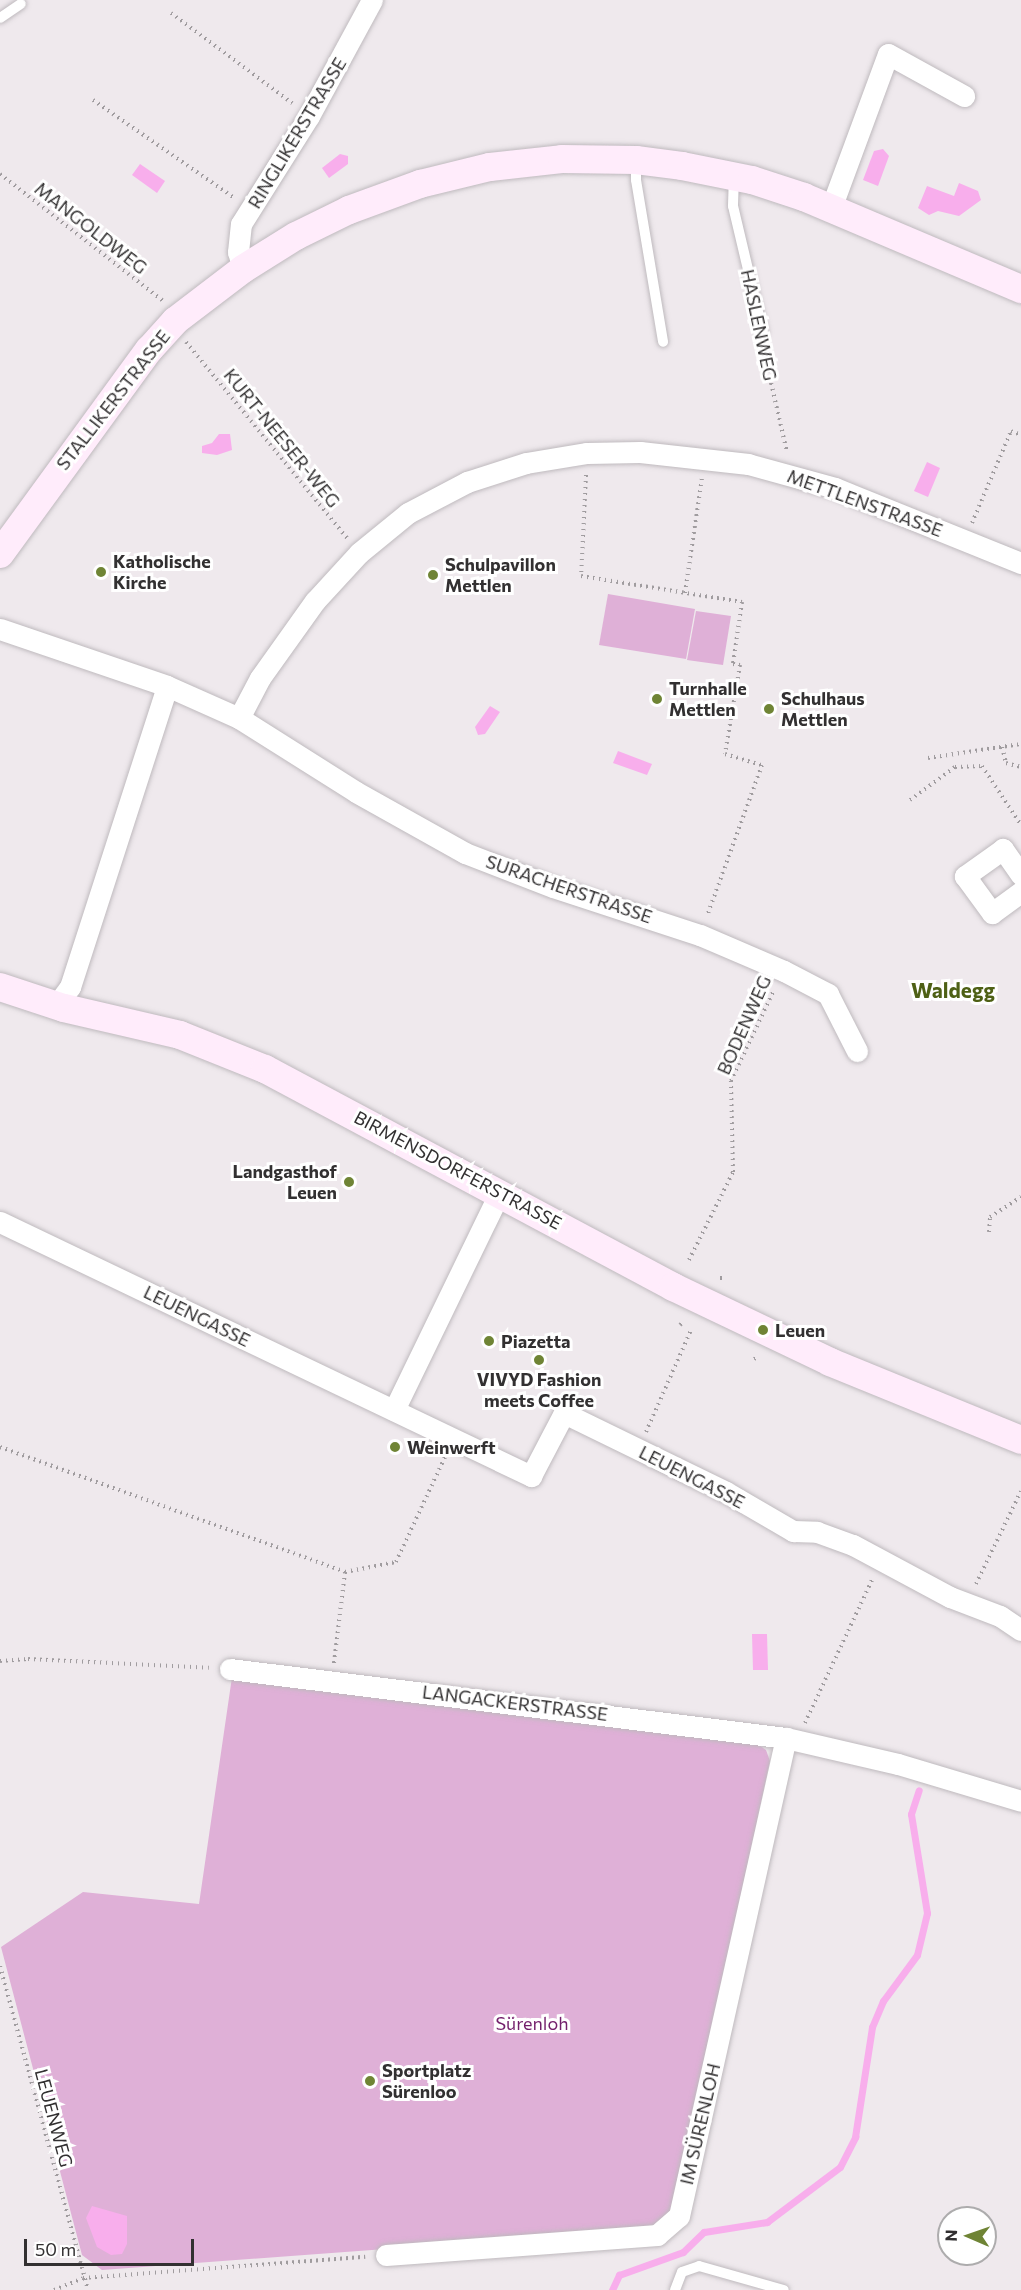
<!DOCTYPE html>
<html>
<head>
<meta charset="utf-8">
<style>
  body { margin:0 }
  #map { position:relative; width:1021px; height:2290px; overflow:hidden; background:#efe9ed; font-family:Commissioner,sans-serif }
  div>[style] { position:absolute }
  .green>* { inset:0; background:#dfb0d7 }
  .water>* { inset:0; background:#f8aeec }
  .stream>* { height:7px; margin:-3.5px; padding:0 3.5px; transform-origin:3.5px; border-radius:3.5px; background:#f8aeec }
  .path>* { height:4px; margin-top:-2px; transform-origin:0; background:repeating-linear-gradient(90deg,#a09c9f 0 1.5px,transparent 0 6px) }
  .roads { filter:drop-shadow(0 0 2px #bfbabe) drop-shadow(0 0 2px #bfbabe) }
  .service>* { height:10px; margin:-5px; padding:0 5px; transform-origin:5px; border-radius:5px; background:#fff }
  .minor>* { height:21px; margin:-10.5px; padding:0 10.5px; transform-origin:10.5px; border-radius:10.5px; background:#fff }
  .secondary>* { height:28px; margin:-14px; padding:0 14px; transform-origin:14px; border-radius:14px; background:#ffecfb }
  .dots>* { width:16px; height:16px; translate:-50% -50%; box-sizing:border-box; border:3px solid #fff; border-radius:50% }
  span { translate:-50% -50%; white-space:nowrap; text-align:center; line-height:1.15; -webkit-text-stroke:6px #fff; paint-order:stroke }
  .street-label { font-size:18px; color:#323031 }
  .poi-label { font-size:18px; color:#323031; font-weight:700 }
  .left { translate:0 -50%; text-align:left }
  .right { translate:-100% -50%; text-align:right }
  .park-label { font-size:18px; color:#731f6b }
  .quarter-label { font-size:21px; color:#4e6015; font-weight:700 }
  .north { position:absolute; left:937px; top:2206px; width:60px; height:60px; box-sizing:border-box; background:#fff; border:2px solid #adacad; border-radius:50%; rotate:272deg; font-size:16px; font-weight:700; line-height:24px; text-align:center; color:#323031 }
  .north::after { content:''; display:block; margin:auto; width:21px; height:27px; background:#6f8435; clip-path:polygon(50% 0,100% 100%,50% 72%,0 100%) }
  .scale { position:absolute; left:24px; top:2239px; width:170px; height:27px; box-sizing:border-box; border:3px solid #323031; border-top:0; padding-left:8px; font-size:18px; line-height:21px; white-space:nowrap; color:#323031; -webkit-text-stroke:4px #fff; paint-order:stroke }
</style>
</head>
<body>
<div id="map">
  <div class="green">
    <i style="clip-path:polygon(608px 594px,695px 609px,686px 659px,599px 645px)"></i>
    <i style="clip-path:polygon(696px 611px,731px 616px,723px 665px,687px 660px)"></i>
    <i style="clip-path:polygon(232px 1677px,756px 1743px,766px 1750px,770px 1761px,672px 2216px,656px 2229px,102px 2270px,82px 2255px,1px 1947px,83px 1892px,199px 1904px)"></i>
  </div>
  <div class="water">
    <i style="clip-path:polygon(883px 149px,889px 156px,878px 186px,863px 180px,874px 151px)"></i>
    <i style="clip-path:polygon(340px 154px,348px 156px,348px 164px,329px 178px,322px 168px)"></i>
    <i style="clip-path:polygon(140px 164px,165px 181px,157px 193px,132px 175px)"></i>
    <i style="clip-path:polygon(959px 183px,978px 191px,981px 200px,959px 216px,938px 211px,929px 215px,918px 208px,927px 186px,954px 196px)"></i>
    <i style="clip-path:polygon(219px 434px,230px 434px,232px 450px,217px 455px,202px 453px,202px 446px,212px 443px)"></i>
    <i style="clip-path:polygon(927px 462px,940px 468px,928px 497px,914px 491px)"></i>
    <i style="clip-path:polygon(490px 706px,500px 712px,485px 734px,478px 735px,475px 727px)"></i>
    <i style="clip-path:polygon(618px 751px,652px 764px,647px 775px,613px 763px)"></i>
    <i style="clip-path:polygon(752px 1634px,767px 1634px,768px 1670px,753px 1670px)"></i>
    <i style="clip-path:polygon(92px 2206px,127px 2216px,127px 2244px,122px 2254px,111px 2255px,97px 2247px,86px 2218px)"></i>
  </div>
  <div class="stream">
    <i style="left:612px;top:2290px;width:17px;rotate:-65deg"></i>
    <i style="left:619px;top:2275px;width:68px;rotate:-19.8deg"></i>
    <i style="left:683px;top:2252px;width:29px;rotate:-44deg"></i>
    <i style="left:704px;top:2232px;width:64px;rotate:-9deg"></i>
    <i style="left:767px;top:2222px;width:91px;rotate:-37deg"></i>
    <i style="left:840px;top:2167px;width:34px;rotate:-63deg"></i>
    <i style="left:855px;top:2137px;width:111px;rotate:-81.2deg"></i>
    <i style="left:872px;top:2027px;width:28px;rotate:-67deg"></i>
    <i style="left:883px;top:2001px;width:57px;rotate:-53.5deg"></i>
    <i style="left:917px;top:1955px;width:43px;rotate:-76.6deg"></i>
    <i style="left:927px;top:1913px;width:100px;rotate:-99.2deg"></i>
    <i style="left:911px;top:1814px;width:25px;rotate:-72deg"></i>
  </div>
  <div class="path">
    <i style="left:171px;top:13px;width:151px;rotate:36.6deg"></i>
    <i style="left:93px;top:100px;width:170px;rotate:34.7deg"></i>
    <i style="left:0;top:174px;width:207px;rotate:37.9deg"></i>
    <i style="left:186px;top:342px;width:254px;rotate:50.6deg"></i>
    <i style="left:763px;top:348px;width:107px;rotate:77deg"></i>
    <i style="left:586px;top:475px;width:101px;rotate:92.8deg"></i>
    <i style="left:581px;top:576px;width:163px;rotate:9.2deg"></i>
    <i style="left:742px;top:602px;width:63px;rotate:98.3deg"></i>
    <i style="left:733px;top:664px;width:7px;rotate:8deg"></i>
    <i style="left:740px;top:665px;width:90px;rotate:99.6deg"></i>
    <i style="left:725px;top:754px;width:39px;rotate:17deg"></i>
    <i style="left:762px;top:765px;width:161px;rotate:110deg"></i>
    <i style="left:972px;top:523px;width:100px;rotate:-67deg"></i>
    <i style="left:1011px;top:431px;width:11px;rotate:22deg"></i>
    <i style="left:685px;top:593px;width:116px;rotate:-81.6deg"></i>
    <i style="left:1002px;top:747px;width:16px;rotate:76deg"></i>
    <i style="left:1006px;top:763px;width:16px;rotate:15deg"></i>
    <i style="left:928px;top:758px;width:94px;rotate:-8.6deg"></i>
    <i style="left:910px;top:800px;width:56px;rotate:-36.3deg"></i>
    <i style="left:955px;top:767px;width:27px;rotate:-2deg"></i>
    <i style="left:982px;top:766px;width:71px;rotate:56.5deg"></i>
    <i style="left:989px;top:1232px;width:15px;rotate:-86deg"></i>
    <i style="left:990px;top:1217px;width:37px;rotate:-33deg"></i>
    <i style="left:689px;top:1260px;width:98px;rotate:-63.4deg"></i>
    <i style="left:733px;top:1172px;width:91px;rotate:-91.3deg"></i>
    <i style="left:731px;top:1081px;width:101px;rotate:-64.7deg"></i>
    <i style="left:720px;top:1278px;width:4px"></i>
    <i style="left:680px;top:1325px;width:3px;rotate:-45deg"></i>
    <i style="left:754px;top:1359px;width:2px;rotate:-27deg"></i>
    <i style="left:646px;top:1432px;width:111px;rotate:-66.2deg"></i>
    <i style="left:0;top:1447px;width:367px;rotate:19.9deg"></i>
    <i style="left:345px;top:1572px;width:92px;rotate:96.9deg"></i>
    <i style="left:345px;top:1572px;width:52px;rotate:-11.1deg"></i>
    <i style="left:396px;top:1562px;width:116px;rotate:-65deg"></i>
    <i style="left:976px;top:1584px;width:103px;rotate:-64.2deg"></i>
    <i style="left:0;top:1661px;width:28px;rotate:-4deg"></i>
    <i style="left:28px;top:1659px;width:181px;rotate:2.8deg"></i>
    <i style="left:805px;top:1723px;width:160px;rotate:-64.9deg"></i>
    <i style="left:0;top:1966px;width:336px;rotate:74.8deg"></i>
    <i style="left:54px;top:2290px;width:31px;rotate:-22deg"></i>
    <i style="left:83px;top:2278px;width:283px;rotate:-4.3deg"></i>
  </div>
  <div class="roads">
    <div class="service">
      <i style="left:0;top:18px;width:25px;rotate:-34deg"></i>
      <i style="left:636px;top:160px;width:20px;rotate:90deg"></i>
      <i style="left:636px;top:180px;width:164px;rotate:80.5deg"></i>
      <i style="left:734px;top:176px;width:30px;rotate:92deg"></i>
      <i style="left:733px;top:206px;width:130px;rotate:76.7deg"></i>
      <i style="left:675px;top:2290px;width:19px;rotate:-69deg"></i>
      <i style="left:682px;top:2272px;width:18px;rotate:-19deg"></i>
      <i style="left:699px;top:2266px;width:88px;rotate:15.8deg"></i>
    </div>
    <div class="minor">
      <i style="left:831px;top:208px;width:164px;rotate:-69.7deg"></i>
      <i style="left:888px;top:54px;width:87px;rotate:28.9deg"></i>
      <i style="left:243px;top:269px;width:18px;rotate:-106deg"></i>
      <i style="left:238px;top:252px;width:28px;rotate:-84deg"></i>
      <i style="left:241px;top:224px;width:128px;rotate:-57.8deg"></i>
      <i style="left:309px;top:116px;width:132px;rotate:-61.5deg"></i>
      <i style="left:0;top:629px;width:176px;rotate:18.8deg"></i>
      <i style="left:167px;top:686px;width:79px;rotate:24deg"></i>
      <i style="left:239px;top:718px;width:138px;rotate:32.3deg"></i>
      <i style="left:356px;top:792px;width:125px;rotate:29.2deg"></i>
      <i style="left:465px;top:853px;width:94px;rotate:21.1deg"></i>
      <i style="left:553px;top:887px;width:155px;rotate:18.1deg"></i>
      <i style="left:700px;top:935px;width:91px;rotate:23.2deg"></i>
      <i style="left:784px;top:971px;width:50px;rotate:27.6deg"></i>
      <i style="left:828px;top:994px;width:64px;rotate:63deg"></i>
      <i style="left:239px;top:718px;width:45px;rotate:-62.3deg"></i>
      <i style="left:260px;top:678px;width:95px;rotate:-54.5deg"></i>
      <i style="left:315px;top:601px;width:65px;rotate:-47.5deg"></i>
      <i style="left:359px;top:553px;width:63px;rotate:-39.2deg"></i>
      <i style="left:408px;top:513px;width:67px;rotate:-27.7deg"></i>
      <i style="left:467px;top:482px;width:62px;rotate:-17.9deg"></i>
      <i style="left:526px;top:463px;width:62px;rotate:-9.3deg"></i>
      <i style="left:587px;top:453px;width:53px;rotate:-1.1deg"></i>
      <i style="left:640px;top:452px;width:109px;rotate:6.3deg"></i>
      <i style="left:748px;top:464px;width:90px;rotate:15.4deg"></i>
      <i style="left:835px;top:488px;width:201px;rotate:22deg"></i>
      <i style="left:1021px;top:875px;width:32px;rotate:-125deg"></i>
      <i style="left:1003px;top:849px;width:47px;rotate:144.6deg"></i>
      <i style="left:965px;top:876px;width:46px;rotate:53.9deg"></i>
      <i style="left:992px;top:913px;width:36px;rotate:-36deg"></i>
      <i style="left:56px;top:1006px;width:24px;rotate:-54deg"></i>
      <i style="left:70px;top:987px;width:316px;rotate:-72.1deg"></i>
      <i style="left:0;top:1222px;width:589px;rotate:25.56deg"></i>
      <i style="left:531px;top:1476px;width:71px;rotate:-62.4deg"></i>
      <i style="left:564px;top:1413px;width:180px;rotate:26deg"></i>
      <i style="left:726px;top:1492px;width:78px;rotate:30.2deg"></i>
      <i style="left:793px;top:1531px;width:24px;rotate:2deg"></i>
      <i style="left:817px;top:1532px;width:38px;rotate:20deg"></i>
      <i style="left:853px;top:1545px;width:110px;rotate:28.2deg"></i>
      <i style="left:950px;top:1597px;width:53px;rotate:20.8deg"></i>
      <i style="left:1000px;top:1616px;width:25px;rotate:34deg"></i>
      <i style="left:394px;top:1410px;width:242px;rotate:-64.1deg"></i>
      <i style="left:230px;top:1669px;width:560px;rotate:7.07deg"></i>
      <i style="left:786px;top:1738px;width:115px;rotate:13.1deg"></i>
      <i style="left:898px;top:1764px;width:128px;rotate:16.7deg"></i>
      <i style="left:386px;top:2255px;width:272px;rotate:-4.2deg"></i>
      <i style="left:657px;top:2235px;width:29px;rotate:-41deg"></i>
      <i style="left:679px;top:2216px;width:490px;rotate:-77.4deg"></i>
    </div>
    <div class="secondary">
      <i style="left:0;top:554px;width:253px;rotate:-53.9deg"></i>
      <i style="left:149px;top:350px;width:39px;rotate:-48deg"></i>
      <i style="left:175px;top:321px;width:86px;rotate:-37.4deg"></i>
      <i style="left:243px;top:269px;width:62px;rotate:-31.9deg"></i>
      <i style="left:296px;top:236px;width:59px;rotate:-26.1deg"></i>
      <i style="left:349px;top:210px;width:76px;rotate:-20.1deg"></i>
      <i style="left:420px;top:184px;width:72px;rotate:-13.7deg"></i>
      <i style="left:490px;top:167px;width:72px;rotate:-6.3deg"></i>
      <i style="left:562px;top:159px;width:74px;rotate:0.8deg"></i>
      <i style="left:636px;top:160px;width:46px;rotate:7.4deg"></i>
      <i style="left:682px;top:166px;width:71px;rotate:11.3deg"></i>
      <i style="left:752px;top:180px;width:55px;rotate:18.1deg"></i>
      <i style="left:804px;top:197px;width:236px;rotate:23deg"></i>
      <i style="left:0;top:987px;width:67px;rotate:18.2deg"></i>
      <i style="left:64px;top:1008px;width:119px;rotate:13.1deg"></i>
      <i style="left:180px;top:1035px;width:92px;rotate:21.8deg"></i>
      <i style="left:265px;top:1069px;width:463px;rotate:28.1deg"></i>
      <i style="left:673px;top:1287px;width:174px;rotate:25.5deg"></i>
      <i style="left:830px;top:1362px;width:206px;rotate:22.2deg"></i>
    </div>
  </div>
  <div class="dots">
    <i style="left:101px;top:572px;background:#6f8435"></i>
    <i style="left:433px;top:575px;background:#6f8435"></i>
    <i style="left:657px;top:699px;background:#6f8435"></i>
    <i style="left:769px;top:709px;background:#6f8435"></i>
    <i style="left:349px;top:1182px;background:#6f8435"></i>
    <i style="left:763px;top:1330px;background:#6f8435"></i>
    <i style="left:489px;top:1341px;background:#6f8435"></i>
    <i style="left:539px;top:1360px;background:#6f8435"></i>
    <i style="left:395px;top:1447px;background:#6f8435"></i>
    <i style="left:370px;top:2081px;background:#6f8435"></i>
  </div>
  <div class="street-label">
    <span style="left:297px;top:133px;rotate:-59deg">RINGLIKERSTRASSE</span>
    <span style="left:91px;top:228px;rotate:38deg">MANGOLDWEG</span>
    <span style="left:759px;top:325px;rotate:78deg">HASLENWEG</span>
    <span style="left:113px;top:400px;rotate:-52deg">STALLIKERSTRASSE</span>
    <span style="left:282px;top:438px;rotate:51deg">KURT-NEESER-WEG</span>
    <span style="left:865px;top:503px;rotate:20deg">METTLENSTRASSE</span>
    <span style="left:569px;top:889px;rotate:19deg">SURACHERSTRASSE</span>
    <span style="left:744px;top:1025px;rotate:-66deg">BODENWEG</span>
    <span style="left:458px;top:1170px;rotate:28deg">BIRMENSDORFERSTRASSE</span>
    <span style="left:197px;top:1316px;rotate:26deg">LEUENGASSE</span>
    <span style="left:692px;top:1477px;rotate:27deg">LEUENGASSE</span>
    <span style="left:515px;top:1703px;rotate:7deg">LANGACKERSTRASSE</span>
    <span style="left:54px;top:2118px;rotate:75deg">LEUENWEG</span>
    <span style="left:700px;top:2124px;rotate:-77deg">IM SÜRENLOH</span>
  </div>
  <div class="poi-label">
    <span class="left" style="left:113px;top:572px">Katholische<br>Kirche</span>
    <span class="left" style="left:445px;top:575px">Schulpavillon<br>Mettlen</span>
    <span class="left" style="left:669px;top:699px">Turnhalle<br>Mettlen</span>
    <span class="left" style="left:781px;top:709px">Schulhaus<br>Mettlen</span>
    <span class="right" style="left:337px;top:1182px">Landgasthof<br>Leuen</span>
    <span class="left" style="left:775px;top:1330px">Leuen</span>
    <span class="left" style="left:501px;top:1341px">Piazetta</span>
    <span style="left:539px;top:1390px">VIVYD Fashion<br>meets Coffee</span>
    <span class="left" style="left:407px;top:1447px">Weinwerft</span>
    <span class="left" style="left:382px;top:2081px">Sportplatz<br>Sürenloo</span>
  </div>
  <div class="park-label">
    <span style="left:532px;top:2023px">Sürenloh</span>
  </div>
  <div class="quarter-label">
    <span style="left:953px;top:990px">Waldegg</span>
  </div>
  <div class="north">N</div>
  <div class="scale">50 m</div>
</div>
</body>
</html>
